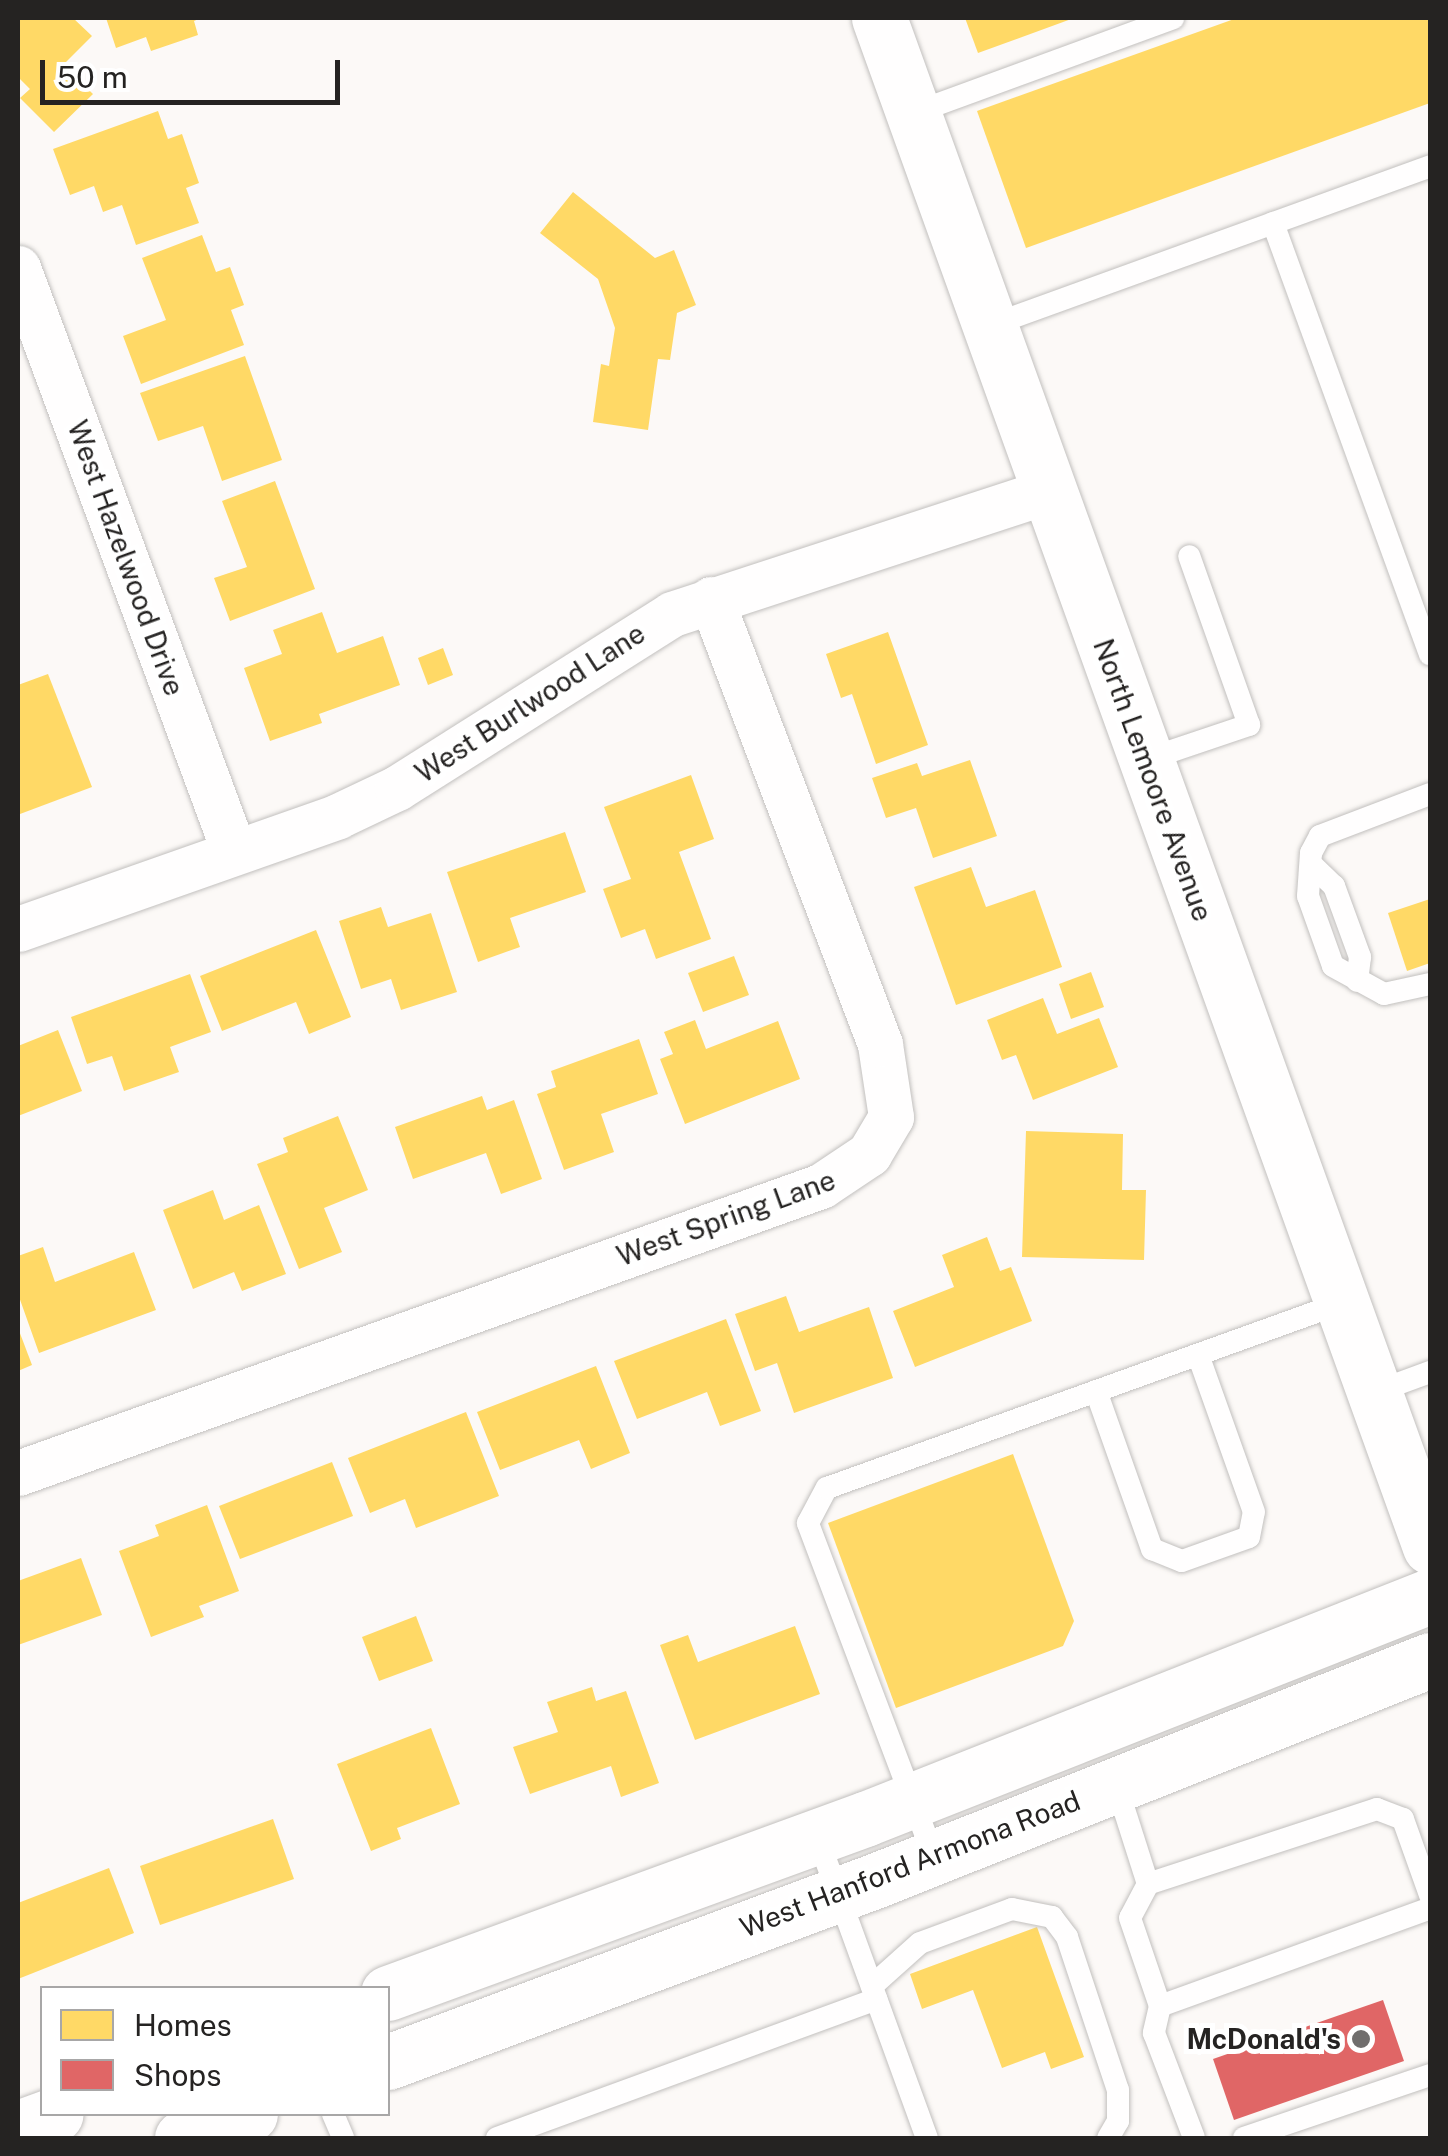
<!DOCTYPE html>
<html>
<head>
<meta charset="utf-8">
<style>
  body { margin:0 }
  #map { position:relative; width:1448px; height:2156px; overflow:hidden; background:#fcf9f7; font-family:"Public Sans",sans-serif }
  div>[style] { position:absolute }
  .homes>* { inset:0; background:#ffd966 }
  .shops>* { inset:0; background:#e06666 }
  .roads { filter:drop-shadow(0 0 2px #c2c0be) drop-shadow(0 0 2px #c2c0be) }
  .service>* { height:22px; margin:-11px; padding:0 11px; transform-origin:11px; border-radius:11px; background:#fffefe }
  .minor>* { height:45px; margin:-22.5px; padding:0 22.5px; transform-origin:22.5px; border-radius:22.5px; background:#fffefe }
  .secondary>* { height:55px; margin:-27.5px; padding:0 27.5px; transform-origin:27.5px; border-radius:27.5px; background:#fffefe }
  .dots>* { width:28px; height:28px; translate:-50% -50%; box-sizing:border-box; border:5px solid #fff; border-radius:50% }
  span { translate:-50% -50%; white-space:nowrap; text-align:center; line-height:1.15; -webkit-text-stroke:10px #fff; paint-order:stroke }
  .street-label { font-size:28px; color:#252322 }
  .poi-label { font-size:28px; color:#252322; font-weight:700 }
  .right { translate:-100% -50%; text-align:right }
  .frame { position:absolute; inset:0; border:20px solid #252322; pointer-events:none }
  .legend { position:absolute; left:40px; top:1986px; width:350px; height:130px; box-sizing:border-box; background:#fff; border:2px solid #a8a7a7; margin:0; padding:12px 18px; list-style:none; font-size:30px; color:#252322 }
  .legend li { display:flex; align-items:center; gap:20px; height:50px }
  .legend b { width:50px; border:2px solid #a8a7a7 }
  .scale { position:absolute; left:40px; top:60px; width:300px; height:45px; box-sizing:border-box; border:5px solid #252322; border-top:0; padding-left:12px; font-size:30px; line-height:35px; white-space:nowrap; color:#252322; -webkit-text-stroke:8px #fff; paint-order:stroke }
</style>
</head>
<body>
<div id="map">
  <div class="homes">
    <i style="clip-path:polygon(18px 18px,73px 18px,92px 36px,63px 65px,93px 94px,54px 132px,20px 98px,30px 89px,18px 77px)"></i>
    <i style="clip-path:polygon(106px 18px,201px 18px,194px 21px,198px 35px,151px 51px,146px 37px,116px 48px)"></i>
    <i style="clip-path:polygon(965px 18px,1074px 18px,978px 53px)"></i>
    <i style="clip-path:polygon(1237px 18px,1430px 18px,1430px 103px,1026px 248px,977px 111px)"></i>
    <i style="clip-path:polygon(158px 111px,168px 139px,182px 134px,199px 183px,186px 188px,199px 223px,136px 245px,122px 205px,103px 212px,94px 186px,70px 195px,53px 149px)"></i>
    <i style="clip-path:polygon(573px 192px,655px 258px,674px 250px,696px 305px,677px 313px,670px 360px,658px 359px,648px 430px,593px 422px,601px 364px,609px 366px,615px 328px,598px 279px,540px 233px)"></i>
    <i style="clip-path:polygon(202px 235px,216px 272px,230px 267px,244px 305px,231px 310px,244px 345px,141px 384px,123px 336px,166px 320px,142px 258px)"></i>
    <i style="clip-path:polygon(245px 356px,282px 460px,222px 481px,203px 426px,158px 441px,140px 393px)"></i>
    <i style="clip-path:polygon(275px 481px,315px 589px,230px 621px,214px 578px,247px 567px,222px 501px)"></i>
    <i style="clip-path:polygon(322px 612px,337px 653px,383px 636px,400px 685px,319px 714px,322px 723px,270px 741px,244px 668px,282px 654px,273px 630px)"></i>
    <i style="clip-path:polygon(888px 632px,928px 745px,876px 764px,852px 694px,841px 698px,826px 654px)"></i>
    <i style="clip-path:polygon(443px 648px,453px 675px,428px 685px,418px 658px)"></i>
    <i style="clip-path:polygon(48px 674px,92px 787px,20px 814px,18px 685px)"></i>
    <i style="clip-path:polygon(970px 760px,997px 836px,933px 858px,916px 808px,886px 818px,872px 778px,917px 763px,922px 776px)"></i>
    <i style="clip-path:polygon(691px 775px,714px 839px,679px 852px,711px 939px,656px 959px,645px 929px,621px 938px,603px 889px,631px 879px,604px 807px)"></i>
    <i style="clip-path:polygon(565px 832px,586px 892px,510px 918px,520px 947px,478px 962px,447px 872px)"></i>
    <i style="clip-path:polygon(971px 867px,986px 907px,1035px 890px,1062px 967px,956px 1005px,914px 887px)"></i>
    <i style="clip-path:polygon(1430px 899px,1430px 963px,1407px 971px,1388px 913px)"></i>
    <i style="clip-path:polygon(381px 907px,388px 927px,431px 913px,457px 992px,401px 1010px,391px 979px,361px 989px,339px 921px)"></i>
    <i style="clip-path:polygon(316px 930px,351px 1017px,309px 1034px,296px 1002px,222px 1031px,200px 976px)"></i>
    <i style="clip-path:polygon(734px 956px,749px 995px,703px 1012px,688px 973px)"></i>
    <i style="clip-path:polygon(1091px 972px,1104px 1007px,1071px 1019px,1059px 984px)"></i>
    <i style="clip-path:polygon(190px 974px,211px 1032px,170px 1047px,179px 1072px,124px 1091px,112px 1056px,87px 1064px,71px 1017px)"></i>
    <i style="clip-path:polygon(1043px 998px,1057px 1034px,1099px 1018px,1118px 1067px,1033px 1100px,1016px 1055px,1002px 1060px,987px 1020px)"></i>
    <i style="clip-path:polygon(695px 1020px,706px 1049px,778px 1021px,800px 1079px,685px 1124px,660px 1059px,673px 1054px,664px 1032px)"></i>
    <i style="clip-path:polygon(58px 1030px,82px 1091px,18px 1116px,18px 1046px)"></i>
    <i style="clip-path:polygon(639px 1039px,658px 1094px,601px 1114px,614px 1152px,564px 1170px,537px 1094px,556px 1087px,551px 1071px)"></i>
    <i style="clip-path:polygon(482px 1096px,487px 1110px,514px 1100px,542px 1179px,501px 1194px,486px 1153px,413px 1179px,395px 1127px)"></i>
    <i style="clip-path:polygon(338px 1116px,368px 1190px,324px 1208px,342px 1252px,299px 1269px,257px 1164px,288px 1152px,283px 1138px)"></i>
    <i style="clip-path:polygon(1026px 1131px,1123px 1134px,1122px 1190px,1146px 1190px,1144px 1260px,1022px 1257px)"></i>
    <i style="clip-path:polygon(213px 1190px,224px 1220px,259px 1205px,286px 1274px,242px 1291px,234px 1272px,193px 1289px,163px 1210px)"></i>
    <i style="clip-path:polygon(987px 1237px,1000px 1271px,1011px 1267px,1032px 1321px,915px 1367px,893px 1311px,954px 1287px,942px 1255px)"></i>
    <i style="clip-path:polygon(43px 1247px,55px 1282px,134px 1252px,156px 1310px,39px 1353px,18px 1294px,18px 1256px)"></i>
    <i style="clip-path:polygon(786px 1296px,799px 1332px,869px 1307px,893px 1378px,794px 1413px,777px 1363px,755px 1371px,735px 1314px)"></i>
    <i style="clip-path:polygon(726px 1319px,761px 1411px,720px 1426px,707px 1392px,637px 1419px,614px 1361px)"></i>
    <i style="clip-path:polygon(18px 1328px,32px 1365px,18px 1371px)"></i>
    <i style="clip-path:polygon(596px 1366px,630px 1453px,591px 1469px,579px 1440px,500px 1470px,477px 1412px)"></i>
    <i style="clip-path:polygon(466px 1412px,499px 1496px,416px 1528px,405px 1499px,370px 1513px,348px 1458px)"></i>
    <i style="clip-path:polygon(1013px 1454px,1074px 1621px,1063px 1646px,896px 1708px,828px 1523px)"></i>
    <i style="clip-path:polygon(332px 1462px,353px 1516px,240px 1559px,219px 1506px)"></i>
    <i style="clip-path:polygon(207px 1505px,239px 1591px,199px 1606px,204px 1617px,151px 1637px,119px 1551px,159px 1536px,155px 1525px)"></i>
    <i style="clip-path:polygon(81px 1558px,102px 1615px,18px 1645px,18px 1581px)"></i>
    <i style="clip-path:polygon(416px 1616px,433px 1661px,379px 1681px,362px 1637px)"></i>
    <i style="clip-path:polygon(795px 1626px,820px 1694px,695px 1740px,660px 1645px,688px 1635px,698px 1662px)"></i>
    <i style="clip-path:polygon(592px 1687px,596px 1701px,626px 1691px,659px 1783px,621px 1797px,611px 1766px,530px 1794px,513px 1747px,558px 1732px,547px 1702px)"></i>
    <i style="clip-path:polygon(431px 1728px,460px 1804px,397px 1828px,401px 1839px,371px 1851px,337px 1764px)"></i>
    <i style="clip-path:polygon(273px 1819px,294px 1879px,160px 1925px,140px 1866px)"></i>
    <i style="clip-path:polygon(109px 1868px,134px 1933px,18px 1979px,18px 1903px)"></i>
    <i style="clip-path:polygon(1037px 1927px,1084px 2057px,1051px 2069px,1045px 2052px,1002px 2068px,973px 1990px,922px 2009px,910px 1974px)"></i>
  </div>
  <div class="shops">
    <i style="clip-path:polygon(1383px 2000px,1404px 2061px,1234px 2120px,1213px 2059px)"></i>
  </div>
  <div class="roads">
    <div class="service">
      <i style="left:914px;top:113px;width:276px;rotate:-20.1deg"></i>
      <i style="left:1273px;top:223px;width:459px;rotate:70deg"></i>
      <i style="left:989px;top:326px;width:469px;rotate:-19.9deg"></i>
      <i style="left:1145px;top:760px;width:110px;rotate:-18.6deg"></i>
      <i style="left:1249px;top:725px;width:179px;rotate:-109.5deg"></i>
      <i style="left:1430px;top:794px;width:118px;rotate:159.1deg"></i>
      <i style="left:1320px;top:836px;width:19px;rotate:118deg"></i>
      <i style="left:1311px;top:853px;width:43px;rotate:94deg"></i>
      <i style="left:1308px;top:896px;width:74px;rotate:70.3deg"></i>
      <i style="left:1333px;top:966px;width:58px;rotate:28.8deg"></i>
      <i style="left:1384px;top:994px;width:47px;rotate:-12.3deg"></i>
      <i style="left:1314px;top:867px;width:28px;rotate:44deg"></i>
      <i style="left:1334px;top:886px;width:76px;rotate:69.9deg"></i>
      <i style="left:1360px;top:957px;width:24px;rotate:97deg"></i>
      <i style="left:1096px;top:1391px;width:168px;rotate:70.5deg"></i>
      <i style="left:1152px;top:1549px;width:32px;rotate:22deg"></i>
      <i style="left:1182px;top:1561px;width:71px;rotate:-19.7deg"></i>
      <i style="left:1249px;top:1537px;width:25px;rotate:-79deg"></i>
      <i style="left:1254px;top:1512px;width:167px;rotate:-109.6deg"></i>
      <i style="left:1373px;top:1393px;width:61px;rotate:-20.2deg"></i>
      <i style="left:1116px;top:1784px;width:105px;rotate:72.3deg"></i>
      <i style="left:817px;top:1836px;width:321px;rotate:70deg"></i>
      <i style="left:934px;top:1857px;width:357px;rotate:-110.7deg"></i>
      <i style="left:808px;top:1523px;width:40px;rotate:-62deg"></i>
      <i style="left:827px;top:1488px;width:546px;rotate:-19.79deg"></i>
      <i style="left:1430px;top:1895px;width:81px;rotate:-109.6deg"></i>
      <i style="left:1403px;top:1819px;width:28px;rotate:-159deg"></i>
      <i style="left:1377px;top:1809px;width:241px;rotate:161.9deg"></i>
      <i style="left:1148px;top:1884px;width:38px;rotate:118deg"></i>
      <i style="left:1130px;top:1918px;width:93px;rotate:71.2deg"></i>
      <i style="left:1160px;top:2006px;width:287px;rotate:-19.9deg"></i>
      <i style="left:872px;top:1986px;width:64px;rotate:-41.9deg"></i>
      <i style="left:920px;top:1943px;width:98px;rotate:-20.3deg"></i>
      <i style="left:1012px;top:1909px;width:41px;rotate:11.3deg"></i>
      <i style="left:1052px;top:1917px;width:25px;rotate:53deg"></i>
      <i style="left:1067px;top:1937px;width:161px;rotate:71.6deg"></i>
      <i style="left:1118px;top:2090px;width:31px;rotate:90deg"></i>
      <i style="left:1118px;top:2121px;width:20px;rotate:120deg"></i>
      <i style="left:1160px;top:2006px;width:28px;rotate:103deg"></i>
      <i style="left:1154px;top:2033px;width:112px;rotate:69.1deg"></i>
      <i style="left:333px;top:2114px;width:26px;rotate:67deg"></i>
      <i style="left:497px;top:2138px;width:404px;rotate:-20.1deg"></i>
      <i style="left:1244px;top:2138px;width:196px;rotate:-18.7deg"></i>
    </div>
    <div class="minor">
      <i style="left:18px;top:268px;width:620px;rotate:69.69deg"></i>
      <i style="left:18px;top:929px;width:339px;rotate:-19.4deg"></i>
      <i style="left:338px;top:816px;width:65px;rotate:-25.4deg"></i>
      <i style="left:397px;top:788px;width:325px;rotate:-32.3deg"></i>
      <i style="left:672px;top:614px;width:396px;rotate:-18.1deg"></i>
      <i style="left:18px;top:1473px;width:853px;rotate:-19.67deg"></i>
      <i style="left:821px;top:1186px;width:58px;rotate:-33.7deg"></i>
      <i style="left:869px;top:1154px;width:43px;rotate:-59.3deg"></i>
      <i style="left:891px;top:1117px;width:74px;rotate:-98.6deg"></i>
      <i style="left:880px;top:1044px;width:476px;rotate:-110.8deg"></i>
    </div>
    <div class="secondary">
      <i style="left:879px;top:18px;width:1625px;rotate:70.18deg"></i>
      <i style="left:388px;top:1993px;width:508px;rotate:-20.04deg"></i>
      <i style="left:865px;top:1819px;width:607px;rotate:-21.54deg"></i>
      <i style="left:388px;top:2062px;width:522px;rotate:-20.41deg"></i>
      <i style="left:877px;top:1880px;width:595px;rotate:-21.69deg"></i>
      <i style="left:18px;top:2128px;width:40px;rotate:-20.2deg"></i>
      <i style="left:182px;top:2138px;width:72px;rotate:-19.4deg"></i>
    </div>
  </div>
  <div class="dots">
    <i style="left:1361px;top:2039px;background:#706e6d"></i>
  </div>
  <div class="street-label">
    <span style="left:126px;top:558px;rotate:70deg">West Hazelwood Drive</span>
    <span style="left:530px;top:703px;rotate:-33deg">West Burlwood Lane</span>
    <span style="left:1153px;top:780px;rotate:70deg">North Lemoore Avenue</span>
    <span style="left:726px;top:1218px;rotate:-20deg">West Spring Lane</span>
    <span style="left:910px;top:1864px;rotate:-21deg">West Hanford Armona Road</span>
  </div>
  <div class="poi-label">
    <span class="right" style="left:1341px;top:2039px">McDonald's</span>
  </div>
  <div class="frame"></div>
  <ul class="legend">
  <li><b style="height:28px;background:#ffd966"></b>Homes</li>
  <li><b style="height:28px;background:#e06666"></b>Shops</li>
  </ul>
  <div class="scale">50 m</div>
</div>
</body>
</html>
